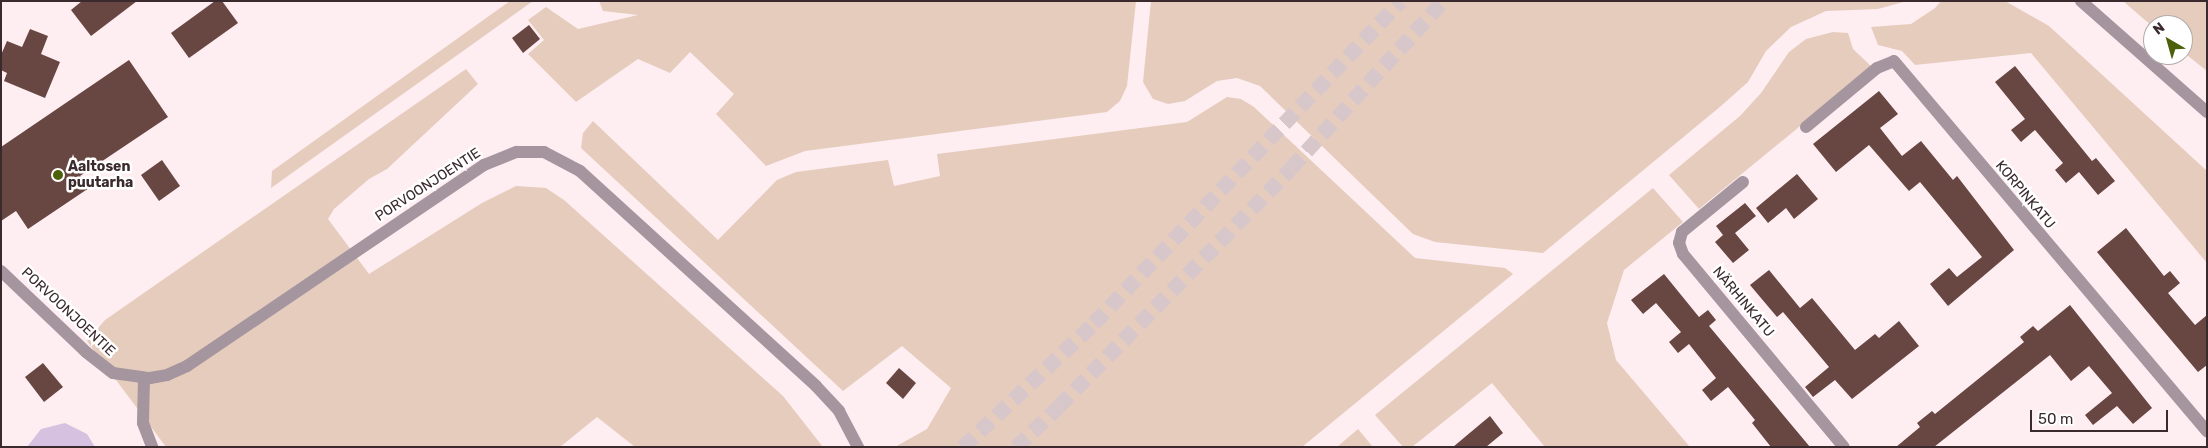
<!DOCTYPE html>
<html>
<head>
<meta charset="utf-8">
<style>
  body { margin:0 }
  #map { position:relative; width:2208px; height:448px; overflow:hidden; background:#feedf1; font-family:Rubik,sans-serif }
  div>[style] { position:absolute }
  .green>* { inset:0; background:#e6ccbd }
  .water>* { inset:0; background:#d7c1e1 }
  .building>* { inset:0; background:#684642 }
  .highway-tunnel>* { height:15px; margin-top:-7.5px; transform-origin:0; background:repeating-linear-gradient(90deg,#d7c6ca 0 15px,transparent 0 23px) }
  .minor>* { height:12px; margin:-6px; padding:0 6px; transform-origin:6px; border-radius:6px; background:#a4959f }
  .dots>* { width:14px; height:14px; translate:-50% -50%; box-sizing:border-box; border:2px solid #fff; border-radius:50% }
  span { translate:-50% -50%; white-space:nowrap; text-align:center; line-height:1.15; -webkit-text-stroke:5px #fff; paint-order:stroke }
  .poi-label { font-size:14px; color:#3a2a2e; font-weight:700 }
  .left { translate:0 -50%; text-align:left }
  .street-label { font-size:14px; color:#3a2a2e }
  .frame { position:absolute; inset:0; border:2px solid #3a2a2e; pointer-events:none }
  .north { position:absolute; left:2143px; top:15px; width:50px; height:50px; box-sizing:border-box; background:#fff; border:1px solid #b0aaab; border-radius:50%; rotate:322deg; font-size:14px; font-weight:700; line-height:20px; text-align:center; color:#3a2a2e }
  .north::after { content:''; display:block; margin:auto; width:18px; height:22px; background:#4c610a; clip-path:polygon(50% 0,100% 100%,50% 72%,0 100%) }
  .scale { position:absolute; left:2030px; top:410px; width:138px; height:22px; box-sizing:border-box; border:2px solid #3a2a2e; border-top:0; padding-left:6px; font-size:15px; line-height:18px; white-space:nowrap; color:#3a2a2e; -webkit-text-stroke:4px #fff; paint-order:stroke }
</style>
</head>
<body>
<div id="map">
  <div class="green">
    <i style="clip-path:polygon(510px 1px,533px 1px,271px 188px,272px 171px)"></i>
    <i style="clip-path:polygon(599px 1px,1136px 1px,1127px 86px,1120px 101px,1107px 112px,805px 151px,766px 166px,716px 114px,734px 94px,690px 52px,670px 73px,638px 59px,576px 102px,528px 54px,544px 40px,528px 20px,546px 7px,578px 29px,638px 15px,603px 11px)"></i>
    <i style="clip-path:polygon(1151px 1px,1907px 1px,1878px 9px,1826px 11px,1791px 27px,1766px 51px,1748px 82px,1721px 106px,1543px 253px,1435px 242px,1413px 234px,1260px 86px,1237px 78px,1217px 81px,1185px 101px,1168px 104px,1153px 99px,1143px 82px)"></i>
    <i style="clip-path:polygon(1941px 1px,2005px 1px,2049px 26px,2207px 171px,2207px 263px,2031px 53px,1915px 65px,1902px 51px,1878px 45px,1871px 27px,1911px 24px,1935px 8px)"></i>
    <i style="clip-path:polygon(2123px 1px,2207px 1px,2207px 71px,2183px 52px,2183px 25px,2153px 27px)"></i>
    <i style="clip-path:polygon(1833px 32px,1848px 33px,1853px 49px,1872px 67px,1699px 209px,1669px 175px,1740px 116px,1761px 93px,1789px 52px,1806px 39px)"></i>
    <i style="clip-path:polygon(466px 69px,478px 84px,387px 169px,369px 179px,334px 209px,328px 219px,369px 274px,482px 203px,516px 186px,546px 188px,564px 200px,783px 396px,823px 447px,635px 447px,597px 417px,560px 447px,166px 447px,87px 341px,105px 320px)"></i>
    <i style="clip-path:polygon(1227px 97px,1241px 99px,1254px 107px,1415px 258px,1505px 268px,1513px 274px,1302px 447px,895px 447px,927px 429px,951px 388px,902px 346px,843px 391px,581px 148px,583px 133px,593px 121px,718px 240px,777px 180px,796px 172px,888px 160px,894px 186px,940px 176px,937px 154px,1187px 122px)"></i>
    <i style="clip-path:polygon(1653px 188px,1683px 222px,1624px 270px,1607px 323px,1616px 360px,1690px 447px,1545px 447px,1492px 383px,1412px 447px,1403px 447px,1375px 415px)"></i>
    <i style="clip-path:polygon(1358px 429px,1373px 447px,1337px 447px)"></i>
  </div>
  <div class="water">
    <i style="clip-path:polygon(65px 423px,87px 434px,95px 447px,27px 447px,41px 429px)"></i>
  </div>
  <div class="building">
    <i style="clip-path:polygon(82px 1px,137px 1px,91px 36px,71px 10px)"></i>
    <i style="clip-path:polygon(215px 1px,222px 1px,238px 23px,189px 58px,171px 33px)"></i>
    <i style="clip-path:polygon(529px 25px,540px 39px,523px 53px,512px 38px)"></i>
    <i style="clip-path:polygon(30px 29px,48px 36px,41px 54px,60px 62px,45px 98px,4px 81px,7px 73px,1px 70px,1px 55px,7px 41px,22px 47px)"></i>
    <i style="clip-path:polygon(129px 60px,168px 117px,80px 176px,89px 188px,28px 229px,16px 211px,1px 221px,1px 147px)"></i>
    <i style="clip-path:polygon(2015px 66px,2092px 161px,2096px 158px,2115px 181px,2098px 195px,2079px 172px,2066px 183px,2055px 170px,2063px 163px,2035px 130px,2021px 142px,2011px 130px,2025px 119px,1995px 82px)"></i>
    <i style="clip-path:polygon(1879px 91px,1898px 114px,1880px 128px,1902px 156px,1921px 141px,1953px 180px,1957px 176px,2014px 250px,1948px 306px,1930px 284px,1949px 268px,1957px 277px,1982px 257px,1963px 234px,1920px 182px,1909px 191px,1869px 145px,1836px 172px,1813px 144px)"></i>
    <i style="clip-path:polygon(162px 160px,180px 186px,159px 201px,141px 175px)"></i>
    <i style="clip-path:polygon(1797px 174px,1818px 199px,1794px 219px,1786px 208px,1768px 223px,1756px 208px)"></i>
    <i style="clip-path:polygon(1745px 203px,1756px 216px,1735px 233px,1749px 250px,1733px 263px,1715px 242px,1723px 235px,1716px 226px)"></i>
    <i style="clip-path:polygon(2126px 228px,2164px 276px,2170px 271px,2180px 283px,2168px 293px,2195px 325px,2207px 315px,2207px 365px,2198px 372px,2097px 252px)"></i>
    <i style="clip-path:polygon(1769px 270px,1800px 308px,1812px 298px,1855px 350px,1875px 334px,1879px 338px,1899px 321px,1919px 346px,1852px 399px,1835px 380px,1813px 397px,1805px 387px,1829px 367px,1783px 312px,1777px 317px,1750px 285px)"></i>
    <i style="clip-path:polygon(1664px 274px,1699px 317px,1708px 310px,1716px 320px,1709px 326px,1810px 447px,1771px 447px,1752px 423px,1755px 420px,1728px 387px,1711px 401px,1702px 390px,1716px 378px,1689px 344px,1678px 353px,1669px 342px,1681px 332px,1656px 303px,1643px 314px,1631px 300px)"></i>
    <i style="clip-path:polygon(2070px 305px,2152px 408px,2133px 424px,2117px 406px,2093px 425px,2085px 415px,2112px 393px,2089px 366px,2071px 381px,2050px 355px,1934px 447px,1896px 447px,1920px 427px,1917px 423px,1932px 411px,1935px 414px,2024px 342px,2020px 337px,2033px 326px,2038px 331px)"></i>
    <i style="clip-path:polygon(43px 363px,63px 387px,44px 402px,25px 377px)"></i>
    <i style="clip-path:polygon(899px 368px,916px 383px,903px 399px,886px 383px)"></i>
    <i style="clip-path:polygon(1490px 416px,1503px 433px,1486px 447px,1453px 447px)"></i>
  </div>
  <div class="highway-tunnel">
    <i style="left:963px;top:447px;width:180px;rotate:-43.4deg"></i>
    <i style="left:1094px;top:323px;width:445px;rotate:-46.4deg"></i>
    <i style="left:1016px;top:447px;width:59px;rotate:-43.6deg"></i>
    <i style="left:1059px;top:406px;width:332px;rotate:-45.7deg"></i>
    <i style="left:1291px;top:168px;width:226px;rotate:-47.7deg"></i>
  </div>
  <div class="minor">
    <i style="left:2081px;top:1px;width:168px;rotate:41.4deg"></i>
    <i style="left:1806px;top:127px;width:92px;rotate:-39.7deg"></i>
    <i style="left:1877px;top:68px;width:18px;rotate:-22deg"></i>
    <i style="left:1894px;top:61px;width:485px;rotate:49.8deg"></i>
    <i style="left:1743px;top:182px;width:79px;rotate:140.7deg"></i>
    <i style="left:1682px;top:232px;width:11px;rotate:105deg"></i>
    <i style="left:1679px;top:243px;width:12px;rotate:70deg"></i>
    <i style="left:1683px;top:254px;width:251px;rotate:50.2deg"></i>
    <i style="left:1px;top:271px;width:117px;rotate:43.6deg"></i>
    <i style="left:86px;top:352px;width:34px;rotate:38deg"></i>
    <i style="left:113px;top:373px;width:37px;rotate:8deg"></i>
    <i style="left:150px;top:378px;width:17px;rotate:-10deg"></i>
    <i style="left:167px;top:375px;width:22px;rotate:-24deg"></i>
    <i style="left:187px;top:366px;width:359px;rotate:-34.1deg"></i>
    <i style="left:484px;top:165px;width:35px;rotate:-22deg"></i>
    <i style="left:517px;top:152px;width:27px"></i>
    <i style="left:544px;top:152px;width:41px;rotate:27.8deg"></i>
    <i style="left:580px;top:171px;width:319px;rotate:42.3deg"></i>
    <i style="left:816px;top:386px;width:34px;rotate:47deg"></i>
    <i style="left:839px;top:411px;width:41px;rotate:62.2deg"></i>
    <i style="left:144px;top:378px;width:45px;rotate:91.3deg"></i>
    <i style="left:143px;top:423px;width:26px;rotate:69deg"></i>
  </div>
  <div class="dots">
    <i style="left:58px;top:175px;background:#4c610a"></i>
  </div>
  <div class="poi-label">
    <span class="left" style="left:68px;top:175px">Aaltosen<br>puutarha</span>
  </div>
  <div class="street-label">
    <span style="left:428px;top:185px;rotate:-33deg">PORVOONJOENTIE</span>
    <span style="left:2025px;top:195px;rotate:50deg">KORPINKATU</span>
    <span style="left:1743px;top:302px;rotate:50deg">NÄRHINKATU</span>
    <span style="left:68px;top:312px;rotate:43deg">PORVOONJOENTIE</span>
  </div>
  <div class="frame"></div>
  <div class="north">N</div>
  <div class="scale">50 m</div>
</div>
</body>
</html>
